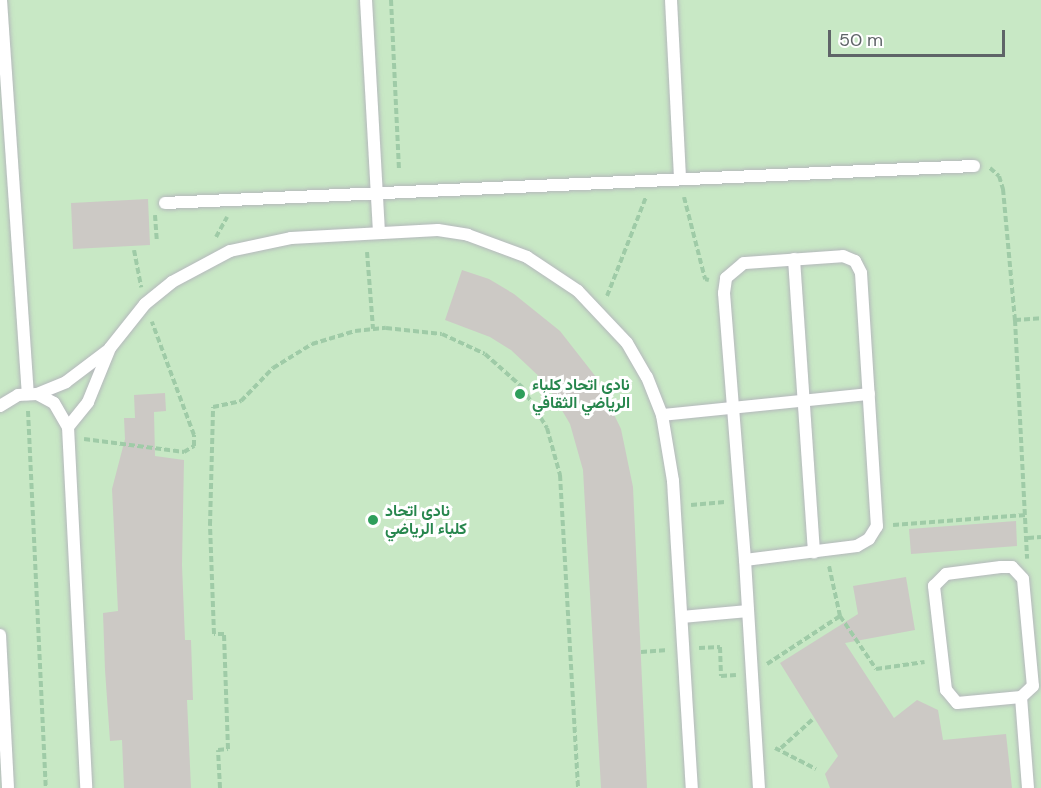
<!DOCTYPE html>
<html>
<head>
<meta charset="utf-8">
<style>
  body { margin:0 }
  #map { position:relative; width:1041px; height:788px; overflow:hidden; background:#f1eee8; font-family:"DM Sans",Vazirmatn,sans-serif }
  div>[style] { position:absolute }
  .green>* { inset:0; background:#c8e8c5 }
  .building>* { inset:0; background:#ccc9c5 }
  .path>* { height:4px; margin-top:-2px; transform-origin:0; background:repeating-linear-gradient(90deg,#9fcba7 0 6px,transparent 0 9px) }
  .roads { filter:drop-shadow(0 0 2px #b5b8bc) drop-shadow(0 0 2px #b5b8bc) }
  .service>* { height:12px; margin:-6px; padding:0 6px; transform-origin:6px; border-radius:6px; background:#fff }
  .dots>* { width:16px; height:16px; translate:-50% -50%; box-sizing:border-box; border:3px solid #fff; border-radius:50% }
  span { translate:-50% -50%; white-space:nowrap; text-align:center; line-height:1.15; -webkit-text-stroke:6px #fff; paint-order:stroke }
  .leisure-label { font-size:16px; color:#27864d; font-weight:700 }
  .left { translate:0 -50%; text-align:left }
  .scale { position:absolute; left:828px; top:30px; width:177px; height:27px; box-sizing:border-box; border:3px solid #5f6468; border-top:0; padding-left:8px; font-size:18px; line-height:21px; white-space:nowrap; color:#5f6468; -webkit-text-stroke:4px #fff; paint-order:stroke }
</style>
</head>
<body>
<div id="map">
  <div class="green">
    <i style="clip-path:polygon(0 0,1041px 0,1041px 788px,0 788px)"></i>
  </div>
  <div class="building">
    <i style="clip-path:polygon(148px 199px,150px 245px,73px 249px,71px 203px)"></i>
    <i style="clip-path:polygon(462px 270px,489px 279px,514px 294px,560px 331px,596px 377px,621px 429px,633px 487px,647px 788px,601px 788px,583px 470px,570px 424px,546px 383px,511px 350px,490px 337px,445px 320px)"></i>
    <i style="clip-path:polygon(165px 393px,166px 411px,154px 412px,155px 456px,184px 460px,182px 565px,185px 640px,191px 640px,193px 700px,187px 700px,191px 788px,124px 788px,122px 740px,110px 741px,105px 670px,103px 613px,118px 611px,112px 489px,125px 439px,124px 418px,135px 418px,134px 395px)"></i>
    <i style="clip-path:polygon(1016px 521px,1017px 546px,911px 554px,909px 529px)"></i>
    <i style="clip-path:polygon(906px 577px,915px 630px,845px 643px,894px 718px,917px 700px,938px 710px,943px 740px,1006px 734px,1012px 788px,830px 788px,825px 774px,838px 756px,780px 663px,858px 614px,853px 586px)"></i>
  </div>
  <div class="path">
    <i style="left:391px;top:0;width:169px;rotate:87.3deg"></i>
    <i style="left:990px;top:168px;width:12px;rotate:42deg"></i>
    <i style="left:999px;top:176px;width:14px;rotate:73deg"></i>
    <i style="left:1003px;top:189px;width:132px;rotate:84.8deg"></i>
    <i style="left:1015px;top:320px;width:239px;rotate:87.1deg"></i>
    <i style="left:684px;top:197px;width:85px;rotate:75.6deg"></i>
    <i style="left:705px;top:279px;width:4px;rotate:14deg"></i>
    <i style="left:155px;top:215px;width:26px;rotate:86deg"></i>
    <i style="left:216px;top:237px;width:23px;rotate:-61deg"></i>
    <i style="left:134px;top:250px;width:38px;rotate:79deg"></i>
    <i style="left:367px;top:252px;width:77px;rotate:85.5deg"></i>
    <i style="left:607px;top:296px;width:106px;rotate:-68.5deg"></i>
    <i style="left:1015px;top:320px;width:26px;rotate:-4deg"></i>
    <i style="left:28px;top:411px;width:377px;rotate:87.3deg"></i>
    <i style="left:84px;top:439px;width:101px;rotate:7.4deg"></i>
    <i style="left:184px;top:452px;width:12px;rotate:-31deg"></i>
    <i style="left:194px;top:446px;width:11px;rotate:-90deg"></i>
    <i style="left:194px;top:435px;width:121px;rotate:-110.4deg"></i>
    <i style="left:691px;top:505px;width:34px;rotate:-5deg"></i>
    <i style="left:893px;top:525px;width:134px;rotate:-4.3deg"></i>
    <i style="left:1028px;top:538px;width:13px;rotate:-4deg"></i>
    <i style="left:840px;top:616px;width:64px;rotate:55.8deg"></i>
    <i style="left:876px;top:669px;width:49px;rotate:-8.1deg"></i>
    <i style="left:699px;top:648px;width:21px;rotate:-3deg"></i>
    <i style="left:720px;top:647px;width:29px;rotate:88deg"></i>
    <i style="left:721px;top:676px;width:15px;rotate:-4deg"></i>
    <i style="left:641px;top:652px;width:27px;rotate:-4deg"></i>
    <i style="left:767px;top:664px;width:87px;rotate:-33.3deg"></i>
    <i style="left:840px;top:616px;width:51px;rotate:-102.4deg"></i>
    <i style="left:775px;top:748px;width:46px;rotate:27.1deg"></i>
    <i style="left:781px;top:748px;width:42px;rotate:-42.1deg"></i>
    <i style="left:220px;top:788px;width:38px;rotate:-93deg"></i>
    <i style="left:218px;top:750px;width:10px;rotate:-6deg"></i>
    <i style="left:228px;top:749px;width:115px;rotate:-92deg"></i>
    <i style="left:224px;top:634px;width:10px;rotate:180deg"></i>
    <i style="left:214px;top:634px;width:109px;rotate:-92.1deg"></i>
    <i style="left:210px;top:525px;width:118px;rotate:-88.5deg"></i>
    <i style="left:213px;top:407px;width:29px;rotate:-12deg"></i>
    <i style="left:241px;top:401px;width:46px;rotate:-45.9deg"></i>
    <i style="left:273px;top:368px;width:46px;rotate:-31.6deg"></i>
    <i style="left:312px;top:344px;width:45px;rotate:-16.8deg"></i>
    <i style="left:355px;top:331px;width:31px;rotate:-6deg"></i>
    <i style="left:386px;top:328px;width:56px;rotate:6.1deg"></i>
    <i style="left:442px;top:334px;width:47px;rotate:24.9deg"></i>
    <i style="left:485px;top:354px;width:50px;rotate:41.7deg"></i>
    <i style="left:522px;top:387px;width:48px;rotate:58.6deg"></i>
    <i style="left:547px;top:428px;width:49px;rotate:74.5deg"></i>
    <i style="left:560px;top:475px;width:314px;rotate:86.7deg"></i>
  </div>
  <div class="roads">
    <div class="service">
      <i style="left:1px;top:0;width:395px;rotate:86.1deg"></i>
      <i style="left:366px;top:0;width:232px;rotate:86.8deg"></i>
      <i style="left:671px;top:0;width:179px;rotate:87.1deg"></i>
      <i style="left:165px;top:203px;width:810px;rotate:-2.62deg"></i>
      <i style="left:843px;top:256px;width:13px;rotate:23deg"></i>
      <i style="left:855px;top:261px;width:13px;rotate:63deg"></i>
      <i style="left:861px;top:273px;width:254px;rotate:86.4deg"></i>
      <i style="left:877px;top:526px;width:15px;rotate:122deg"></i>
      <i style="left:869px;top:539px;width:14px;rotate:150deg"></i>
      <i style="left:857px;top:546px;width:113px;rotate:172.9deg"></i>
      <i style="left:745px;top:560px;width:268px;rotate:-94.5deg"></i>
      <i style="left:724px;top:293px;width:15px;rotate:-82deg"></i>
      <i style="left:726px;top:278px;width:23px;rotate:-40deg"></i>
      <i style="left:744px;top:263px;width:99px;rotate:-4deg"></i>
      <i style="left:794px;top:259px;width:294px;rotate:86.1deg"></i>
      <i style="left:37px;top:394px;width:31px;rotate:-22deg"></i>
      <i style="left:66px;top:382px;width:51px;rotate:-37.1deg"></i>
      <i style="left:0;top:406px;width:21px;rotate:-31deg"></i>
      <i style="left:18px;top:395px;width:19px;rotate:-3deg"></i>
      <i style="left:37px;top:394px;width:19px;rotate:28deg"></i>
      <i style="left:54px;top:403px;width:28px;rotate:60deg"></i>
      <i style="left:68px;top:427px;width:361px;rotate:87.1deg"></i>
      <i style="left:662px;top:415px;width:208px;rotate:-5.8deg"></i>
      <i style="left:68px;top:427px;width:32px;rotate:-51deg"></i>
      <i style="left:88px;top:402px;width:58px;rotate:-67.8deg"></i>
      <i style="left:110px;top:348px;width:56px;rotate:-51.5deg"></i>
      <i style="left:145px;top:304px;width:35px;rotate:-39deg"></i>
      <i style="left:172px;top:282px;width:66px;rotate:-28.1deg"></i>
      <i style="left:230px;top:251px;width:62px;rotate:-12deg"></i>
      <i style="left:291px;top:238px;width:147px;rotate:-3.1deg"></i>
      <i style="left:438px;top:230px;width:30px;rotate:9deg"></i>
      <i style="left:468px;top:235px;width:63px;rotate:20.4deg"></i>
      <i style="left:527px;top:257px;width:61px;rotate:33.7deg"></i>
      <i style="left:578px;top:291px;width:71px;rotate:46.7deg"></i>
      <i style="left:627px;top:343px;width:39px;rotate:60deg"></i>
      <i style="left:647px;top:377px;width:41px;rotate:68.5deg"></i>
      <i style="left:662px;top:415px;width:67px;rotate:80.5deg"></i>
      <i style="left:673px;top:481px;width:308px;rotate:86.5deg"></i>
      <i style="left:745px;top:560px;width:228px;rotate:86.5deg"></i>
      <i style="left:1001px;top:567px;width:11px"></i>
      <i style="left:1012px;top:567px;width:16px;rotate:47deg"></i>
      <i style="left:1023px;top:579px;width:107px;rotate:84.7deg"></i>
      <i style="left:1033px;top:686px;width:16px;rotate:137deg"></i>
      <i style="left:1021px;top:697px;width:64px;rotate:174.6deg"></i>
      <i style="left:957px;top:703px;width:17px;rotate:-130deg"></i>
      <i style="left:946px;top:690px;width:105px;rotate:-96.6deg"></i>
      <i style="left:934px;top:586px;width:17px;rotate:-45deg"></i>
      <i style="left:946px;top:574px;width:55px;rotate:-7.3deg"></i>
      <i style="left:682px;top:617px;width:66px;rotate:-5.2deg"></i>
      <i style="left:0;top:635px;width:153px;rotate:87deg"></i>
      <i style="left:1021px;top:697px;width:91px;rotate:85.6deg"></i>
    </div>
  </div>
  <div class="dots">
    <i style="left:520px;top:394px;background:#2e9e5b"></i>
    <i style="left:373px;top:520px;background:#2e9e5b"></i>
  </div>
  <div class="leisure-label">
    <span class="left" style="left:532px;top:394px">نادي اتحاد كلباء<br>الرياضي الثقافي</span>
    <span class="left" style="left:385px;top:520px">نادي اتحاد<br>كلباء الرياضي</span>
  </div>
  <div class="scale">50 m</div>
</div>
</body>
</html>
